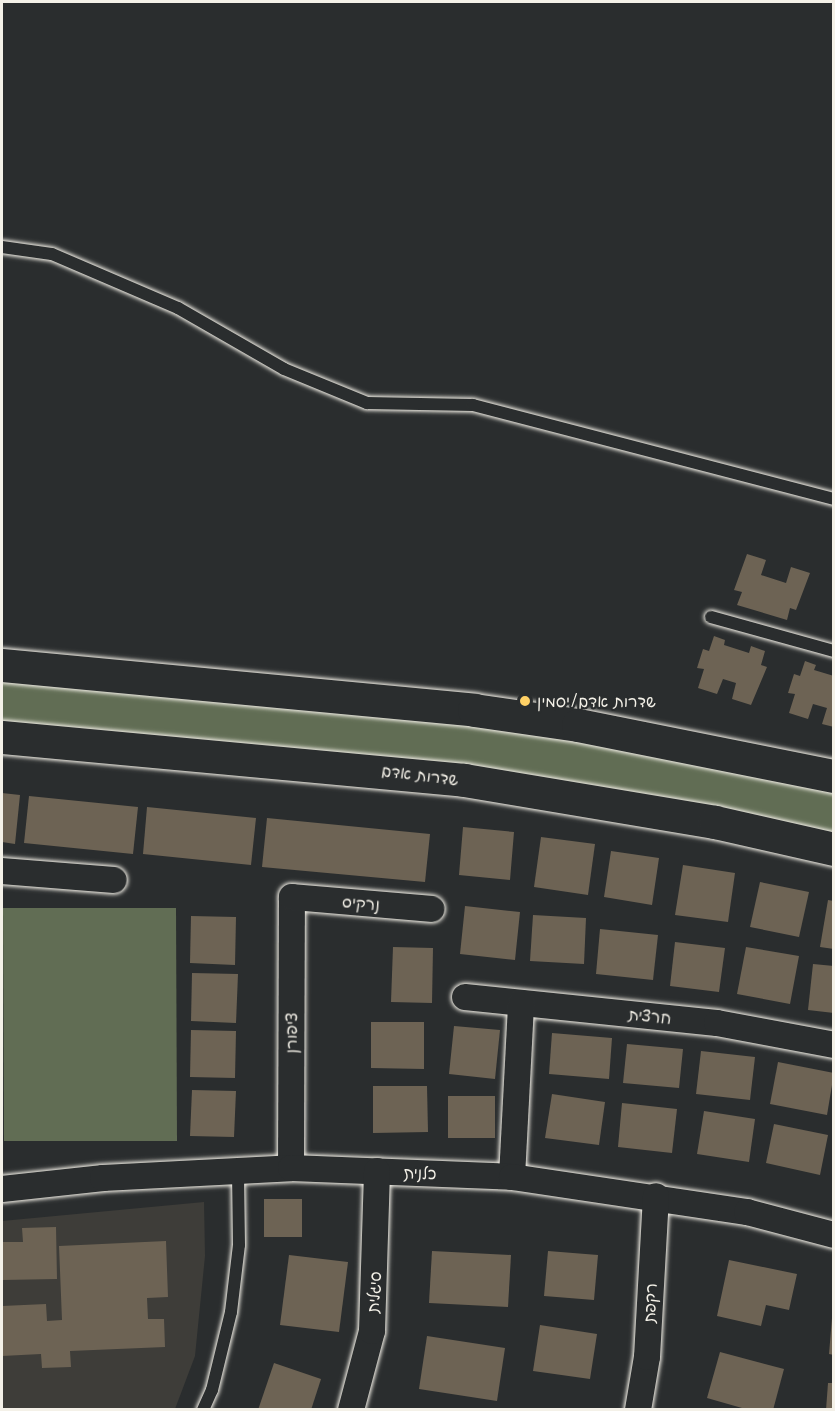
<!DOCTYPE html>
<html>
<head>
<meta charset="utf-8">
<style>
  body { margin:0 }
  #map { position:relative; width:835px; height:1411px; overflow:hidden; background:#2a2d2e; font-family:Mali,"Playpen Sans Hebrew",sans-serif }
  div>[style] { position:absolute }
  .built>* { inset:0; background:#3e3d39 }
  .green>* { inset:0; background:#616d54 }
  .building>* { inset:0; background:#6d6354 }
  .roads { filter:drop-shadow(0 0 2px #f4f1e8) drop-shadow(0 0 2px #f4f1e8) }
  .lane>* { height:12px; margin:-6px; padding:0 6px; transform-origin:6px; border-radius:6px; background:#2a2d2e }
  .street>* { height:26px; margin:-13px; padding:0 13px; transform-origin:13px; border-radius:13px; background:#2a2d2e }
  .secondary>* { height:33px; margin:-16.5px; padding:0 16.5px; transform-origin:16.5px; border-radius:16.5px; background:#2a2d2e }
  .dots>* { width:16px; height:16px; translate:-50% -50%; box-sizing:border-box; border:3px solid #2a2d2e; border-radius:50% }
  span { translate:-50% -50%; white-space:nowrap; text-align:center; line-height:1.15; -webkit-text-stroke:4.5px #2a2d2e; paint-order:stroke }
  .poi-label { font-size:16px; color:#f4f1e8 }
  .left { translate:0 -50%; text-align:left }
  .street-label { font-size:16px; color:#f4f1e8 }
  .frame { position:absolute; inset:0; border:3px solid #f4f1e8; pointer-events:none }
</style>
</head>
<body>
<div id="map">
  <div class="built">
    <i style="clip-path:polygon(204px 1202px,205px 1256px,195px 1356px,175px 1409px,2px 1410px,2px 1221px)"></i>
  </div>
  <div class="green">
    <i style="clip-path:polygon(2px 680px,362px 712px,575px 739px,833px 791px,833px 834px,466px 766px,2px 722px)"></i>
    <i style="clip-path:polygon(3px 908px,176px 908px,177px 1141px,4px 1141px)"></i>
  </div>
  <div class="building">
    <i style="clip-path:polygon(747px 554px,766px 560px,761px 575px,786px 583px,791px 567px,810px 573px,796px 610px,790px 608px,787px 620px,737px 605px,742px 592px,734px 590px)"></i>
    <i style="clip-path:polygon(714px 636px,725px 640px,724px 645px,749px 653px,751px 646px,765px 651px,761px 665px,767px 667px,751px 705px,732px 699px,736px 683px,723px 679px,717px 694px,698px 688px,704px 669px,697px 668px,703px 649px,709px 651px)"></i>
    <i style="clip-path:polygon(805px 661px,816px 665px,814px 670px,834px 676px,834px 727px,822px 724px,827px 708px,813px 704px,808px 719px,789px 713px,795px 694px,788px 693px,794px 674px,800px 676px)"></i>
    <i style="clip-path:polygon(2px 793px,20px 795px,15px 844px,2px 842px)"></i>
    <i style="clip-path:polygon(29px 796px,138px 807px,133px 854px,24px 843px)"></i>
    <i style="clip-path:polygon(147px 807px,256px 818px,251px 865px,143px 854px)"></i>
    <i style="clip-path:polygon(267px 818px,430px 834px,425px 882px,262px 867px)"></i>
    <i style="clip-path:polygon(463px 827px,514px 832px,510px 880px,459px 875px)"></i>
    <i style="clip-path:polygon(541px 837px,595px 844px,588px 895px,534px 887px)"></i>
    <i style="clip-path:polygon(611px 851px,659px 858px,652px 905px,604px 897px)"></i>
    <i style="clip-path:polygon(683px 865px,735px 873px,728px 922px,675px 915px)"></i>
    <i style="clip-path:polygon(760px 882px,809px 892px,799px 937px,750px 927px)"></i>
    <i style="clip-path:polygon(828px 900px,834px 901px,834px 949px,820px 947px)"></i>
    <i style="clip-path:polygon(465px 906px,520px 912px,515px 960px,460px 954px)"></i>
    <i style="clip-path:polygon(533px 915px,586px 918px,584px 964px,530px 961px)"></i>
    <i style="clip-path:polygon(191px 916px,236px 917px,235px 965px,190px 963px)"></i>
    <i style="clip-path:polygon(600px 929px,658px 935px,653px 980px,596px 974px)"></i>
    <i style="clip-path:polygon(675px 942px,725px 948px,719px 992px,670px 986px)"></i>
    <i style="clip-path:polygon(393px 947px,433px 948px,432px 1003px,391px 1002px)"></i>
    <i style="clip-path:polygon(746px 947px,799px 956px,790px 1004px,737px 994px)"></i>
    <i style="clip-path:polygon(813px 964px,834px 966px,834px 1013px,808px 1010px)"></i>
    <i style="clip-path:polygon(192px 973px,238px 974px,236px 1023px,191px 1021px)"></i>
    <i style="clip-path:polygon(371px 1022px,424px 1022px,424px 1069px,371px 1068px)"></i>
    <i style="clip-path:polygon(454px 1026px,500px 1030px,495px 1079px,449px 1074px)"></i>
    <i style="clip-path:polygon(191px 1030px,236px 1031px,235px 1078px,190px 1077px)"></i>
    <i style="clip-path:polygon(552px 1033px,612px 1038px,609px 1079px,549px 1074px)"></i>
    <i style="clip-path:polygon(627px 1044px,683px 1049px,679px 1088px,623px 1083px)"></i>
    <i style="clip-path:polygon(701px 1051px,755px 1057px,750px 1100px,696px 1094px)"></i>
    <i style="clip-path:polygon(778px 1062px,834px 1073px,827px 1115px,770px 1104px)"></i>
    <i style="clip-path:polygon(373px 1086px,427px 1086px,428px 1132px,373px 1133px)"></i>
    <i style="clip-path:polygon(192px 1090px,236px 1091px,234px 1137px,190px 1136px)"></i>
    <i style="clip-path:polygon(552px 1094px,605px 1102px,599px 1145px,545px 1138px)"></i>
    <i style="clip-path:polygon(448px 1096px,495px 1096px,495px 1138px,448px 1138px)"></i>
    <i style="clip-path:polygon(622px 1103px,677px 1109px,672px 1153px,618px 1147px)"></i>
    <i style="clip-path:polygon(704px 1111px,755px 1119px,749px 1162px,697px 1154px)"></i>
    <i style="clip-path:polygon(774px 1124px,828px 1135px,820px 1175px,766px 1163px)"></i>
    <i style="clip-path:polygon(264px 1199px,302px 1199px,302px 1237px,264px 1237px)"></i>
    <i style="clip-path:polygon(56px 1227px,57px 1279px,2px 1280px,2px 1242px,23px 1242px,22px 1228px)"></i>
    <i style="clip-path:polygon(166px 1241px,168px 1297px,147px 1298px,148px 1319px,164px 1319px,165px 1347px,70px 1351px,71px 1367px,42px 1368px,41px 1354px,2px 1356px,2px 1306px,46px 1304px,47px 1321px,62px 1320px,59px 1246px)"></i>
    <i style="clip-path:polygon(432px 1251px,511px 1255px,508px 1307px,429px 1303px)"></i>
    <i style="clip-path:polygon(548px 1251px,598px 1255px,594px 1300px,544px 1296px)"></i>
    <i style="clip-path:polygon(289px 1255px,348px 1262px,339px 1332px,280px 1325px)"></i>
    <i style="clip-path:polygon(729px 1260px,797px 1274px,789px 1310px,766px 1305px,761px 1326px,717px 1316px)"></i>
    <i style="clip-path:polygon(832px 1318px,834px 1318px,834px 1355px,829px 1354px)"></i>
    <i style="clip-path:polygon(540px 1325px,597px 1334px,590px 1379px,533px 1371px)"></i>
    <i style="clip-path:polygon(427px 1336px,505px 1348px,497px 1401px,419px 1389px)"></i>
    <i style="clip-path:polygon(720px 1352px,784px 1369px,773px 1410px,749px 1410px,707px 1398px)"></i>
    <i style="clip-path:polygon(274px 1363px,321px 1379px,311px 1410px,258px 1410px)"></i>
    <i style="clip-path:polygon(828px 1383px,834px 1383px,834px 1410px,826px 1410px)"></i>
  </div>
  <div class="roads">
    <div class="lane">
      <i style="left:2px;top:247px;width:50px;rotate:8deg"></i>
      <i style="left:52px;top:254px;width:137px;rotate:23.2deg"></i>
      <i style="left:178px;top:308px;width:122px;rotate:29.9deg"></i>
      <i style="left:284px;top:369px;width:90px;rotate:22.3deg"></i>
      <i style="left:367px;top:403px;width:106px;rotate:1.1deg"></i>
      <i style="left:473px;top:405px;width:373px;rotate:14.6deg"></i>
      <i style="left:711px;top:617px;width:128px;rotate:15.5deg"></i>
      <i style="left:203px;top:1410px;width:22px;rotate:-66deg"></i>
      <i style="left:212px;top:1390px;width:80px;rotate:-76.3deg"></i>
      <i style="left:231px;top:1312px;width:67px;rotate:-83.2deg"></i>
      <i style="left:239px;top:1245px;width:74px;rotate:-90.8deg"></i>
    </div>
    <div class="street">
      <i style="left:2px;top:871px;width:112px;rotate:4.6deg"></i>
      <i style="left:465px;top:997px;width:253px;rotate:5.9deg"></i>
      <i style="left:717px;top:1023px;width:119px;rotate:10.6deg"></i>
      <i style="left:291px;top:1168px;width:271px;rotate:-89.8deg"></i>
      <i style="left:292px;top:897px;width:140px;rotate:4.9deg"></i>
      <i style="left:512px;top:1177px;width:174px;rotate:-87deg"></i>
      <i style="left:2px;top:1189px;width:102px;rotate:-6.2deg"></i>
      <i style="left:103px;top:1178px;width:188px;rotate:-3deg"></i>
      <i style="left:291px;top:1168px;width:221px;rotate:2.3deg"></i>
      <i style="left:512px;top:1177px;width:238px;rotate:8.5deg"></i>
      <i style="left:747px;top:1212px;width:90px;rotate:14.8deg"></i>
      <i style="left:351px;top:1410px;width:82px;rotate:-75.1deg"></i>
      <i style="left:372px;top:1331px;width:160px;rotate:-88.2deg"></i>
      <i style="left:638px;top:1410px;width:54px;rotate:-80.4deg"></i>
      <i style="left:647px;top:1357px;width:161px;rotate:-86.8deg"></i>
    </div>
    <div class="secondary">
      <i style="left:2px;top:665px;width:474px;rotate:5.4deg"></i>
      <i style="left:474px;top:710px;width:105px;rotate:8.2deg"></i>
      <i style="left:578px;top:725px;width:261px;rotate:11.3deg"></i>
      <i style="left:2px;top:737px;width:464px;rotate:5.3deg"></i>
      <i style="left:464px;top:780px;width:254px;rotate:9.5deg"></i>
      <i style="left:715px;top:822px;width:122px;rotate:12.8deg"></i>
    </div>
  </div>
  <div class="dots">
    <i style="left:525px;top:701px;background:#ffd166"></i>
  </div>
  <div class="poi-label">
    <span class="left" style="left:537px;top:701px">שדרות אדם/יסמין</span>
  </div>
  <div class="street-label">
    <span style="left:420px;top:775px;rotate:7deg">שדרות אדם</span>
    <span style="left:361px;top:903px;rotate:5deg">נרקיס</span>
    <span style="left:650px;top:1016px;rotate:6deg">חרצית</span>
    <span style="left:291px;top:1033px;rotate:-90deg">ציפורן</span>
    <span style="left:420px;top:1173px;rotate:2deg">כלנית</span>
    <span style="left:374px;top:1292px;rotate:-86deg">סיגלית</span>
    <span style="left:650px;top:1303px;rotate:-87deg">רקפת</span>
  </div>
  <div class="frame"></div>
</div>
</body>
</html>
